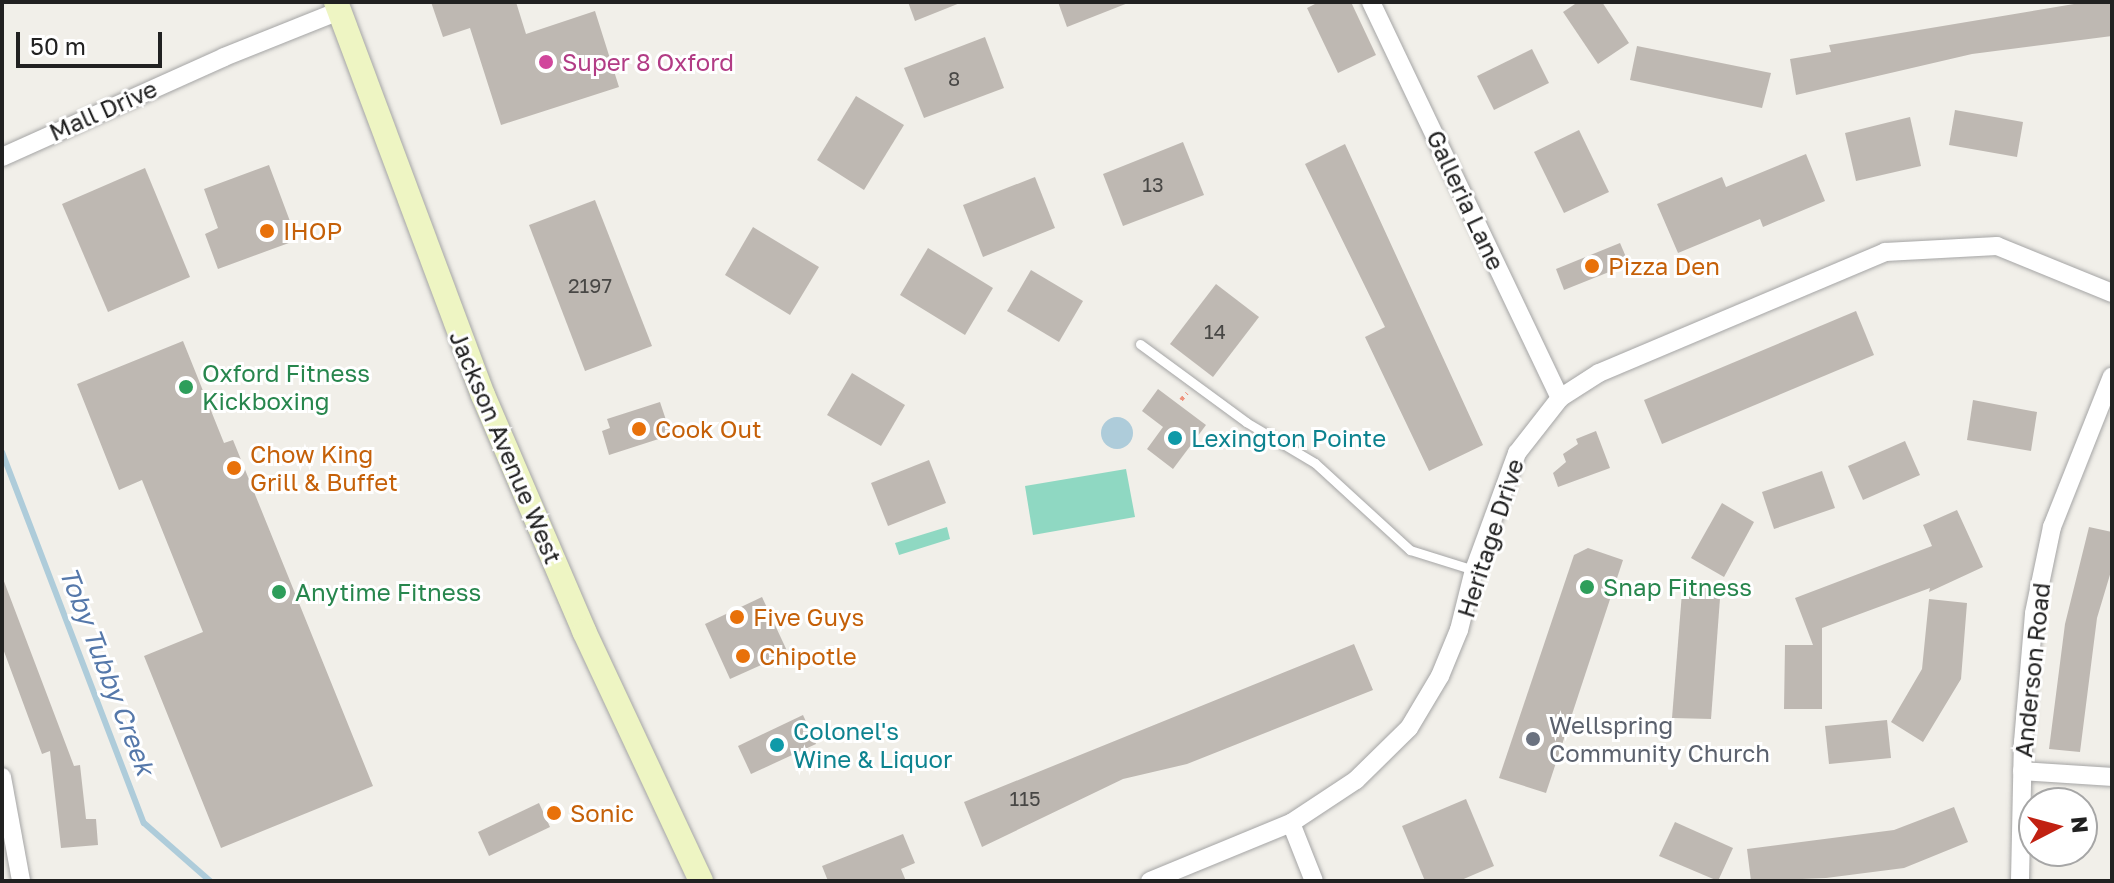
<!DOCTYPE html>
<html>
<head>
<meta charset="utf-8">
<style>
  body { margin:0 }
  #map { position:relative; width:2114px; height:883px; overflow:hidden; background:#f1efe9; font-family:"Golos Text",sans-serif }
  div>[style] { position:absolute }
  .pitch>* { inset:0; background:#8fd8c2 }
  .water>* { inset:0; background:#aeccda }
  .round { border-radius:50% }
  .stream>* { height:6px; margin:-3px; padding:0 3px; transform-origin:3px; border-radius:3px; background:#aeccda }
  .building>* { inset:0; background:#beb8b2 }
  .path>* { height:4px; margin-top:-2px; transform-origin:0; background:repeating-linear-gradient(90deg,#ee927d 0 4px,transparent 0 8px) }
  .roads { filter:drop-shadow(0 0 2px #a5a5a5) drop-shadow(0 0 2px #a5a5a5) }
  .service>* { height:9px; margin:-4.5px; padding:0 4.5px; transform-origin:4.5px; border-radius:4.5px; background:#fff }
  .minor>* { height:18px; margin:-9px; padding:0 9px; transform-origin:9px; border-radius:9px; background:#fff }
  .secondary>* { height:24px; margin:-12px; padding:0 12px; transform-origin:12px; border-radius:12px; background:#eef5c3 }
  .dots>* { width:22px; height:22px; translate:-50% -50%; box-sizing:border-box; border:4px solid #fff; border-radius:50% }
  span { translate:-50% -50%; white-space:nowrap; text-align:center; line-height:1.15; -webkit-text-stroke:6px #fff; paint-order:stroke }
  .number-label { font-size:20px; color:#484745 }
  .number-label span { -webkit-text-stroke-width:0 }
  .hotel-label { font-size:24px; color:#b23c85 }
  .left { translate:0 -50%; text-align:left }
  .street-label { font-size:24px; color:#212121 }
  .food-label { font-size:24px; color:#c56008 }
  .leisure-label { font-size:24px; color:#27864d }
  .culture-label { font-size:24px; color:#0d838f }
  .worship-label { font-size:24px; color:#5b616d }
  .water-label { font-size:26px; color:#5578aa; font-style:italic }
  .frame { position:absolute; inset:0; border:4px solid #212121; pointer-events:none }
  .north { position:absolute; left:2018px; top:787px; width:80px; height:80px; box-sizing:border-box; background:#fff; border:2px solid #a6a6a6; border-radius:50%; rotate:84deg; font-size:22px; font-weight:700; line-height:32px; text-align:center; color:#212121 }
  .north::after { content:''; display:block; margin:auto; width:28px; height:36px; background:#c12112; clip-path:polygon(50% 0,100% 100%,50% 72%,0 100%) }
  .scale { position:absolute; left:16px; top:32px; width:146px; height:36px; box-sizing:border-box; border:4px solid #212121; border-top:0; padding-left:10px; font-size:24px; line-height:28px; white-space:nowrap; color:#212121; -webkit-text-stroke:6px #fff; paint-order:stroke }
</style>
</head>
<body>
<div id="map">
  <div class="pitch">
    <i style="clip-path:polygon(1126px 469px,1135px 517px,1033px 535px,1025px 486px)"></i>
    <i style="clip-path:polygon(947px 527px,950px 539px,899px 555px,895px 543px)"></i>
  </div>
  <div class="water">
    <i class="round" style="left:1101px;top:417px;width:32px;height:32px"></i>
  </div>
  <div class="stream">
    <i style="left:2px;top:452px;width:397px;rotate:69.1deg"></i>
    <i style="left:144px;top:823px;width:88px;rotate:41.3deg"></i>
  </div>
  <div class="building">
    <i style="clip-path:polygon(431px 2px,516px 2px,526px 34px,595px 11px,619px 87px,501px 125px,470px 28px,443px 37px)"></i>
    <i style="clip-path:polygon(908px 2px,960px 2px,960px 3px,915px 21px)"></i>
    <i style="clip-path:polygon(1058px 2px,1127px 2px,1128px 3px,1067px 27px)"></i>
    <i style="clip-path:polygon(1319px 2px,1351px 2px,1376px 55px,1338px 73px,1307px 8px)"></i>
    <i style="clip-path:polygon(1578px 2px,1602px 2px,1629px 43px,1598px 64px,1563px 12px)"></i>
    <i style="clip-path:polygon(2086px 2px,2112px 2px,2112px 36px,1972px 54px,1796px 95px,1790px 59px,1831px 52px,1829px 45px)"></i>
    <i style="clip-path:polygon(985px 37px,1004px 88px,924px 118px,904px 68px)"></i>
    <i style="clip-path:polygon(1637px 46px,1771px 73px,1762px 108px,1630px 80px)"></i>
    <i style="clip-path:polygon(1532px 49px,1549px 83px,1494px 110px,1477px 76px)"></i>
    <i style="clip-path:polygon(856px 96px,904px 125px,864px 190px,817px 160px)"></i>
    <i style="clip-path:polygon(1955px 110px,2023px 122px,2017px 157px,1949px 145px)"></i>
    <i style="clip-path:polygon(1910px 117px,1921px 166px,1856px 181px,1845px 133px)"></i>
    <i style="clip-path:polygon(1579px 130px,1609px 192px,1564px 213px,1534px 152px)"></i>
    <i style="clip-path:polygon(1183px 142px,1204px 195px,1123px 226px,1103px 174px)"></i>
    <i style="clip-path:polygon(1345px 144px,1483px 445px,1429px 471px,1365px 337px,1385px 327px,1305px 164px)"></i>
    <i style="clip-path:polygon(1806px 154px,1825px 201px,1763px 227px,1760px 219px,1678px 253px,1657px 204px,1722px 177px,1726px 187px)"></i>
    <i style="clip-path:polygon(269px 165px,297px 240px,218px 269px,205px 234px,218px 228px,204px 189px)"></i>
    <i style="clip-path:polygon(145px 168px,190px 277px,108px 312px,62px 204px)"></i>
    <i style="clip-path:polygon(1035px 177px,1055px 228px,983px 257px,963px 205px)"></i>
    <i style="clip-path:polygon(595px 200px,652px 346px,585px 371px,529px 225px)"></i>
    <i style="clip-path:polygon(753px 227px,819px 267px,790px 315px,725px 275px)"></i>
    <i style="clip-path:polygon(1620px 243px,1629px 264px,1564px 290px,1556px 269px)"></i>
    <i style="clip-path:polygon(928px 248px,993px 288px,965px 335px,900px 295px)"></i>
    <i style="clip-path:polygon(1031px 270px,1083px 301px,1059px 342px,1007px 311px)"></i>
    <i style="clip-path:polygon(1216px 284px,1259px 317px,1213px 377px,1170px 344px)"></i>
    <i style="clip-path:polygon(1856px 311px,1874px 355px,1662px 444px,1644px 400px)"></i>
    <i style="clip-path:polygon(183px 341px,224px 443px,233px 440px,373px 786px,221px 848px,144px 656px,203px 632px,142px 480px,119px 490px,77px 384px)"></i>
    <i style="clip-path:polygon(852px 373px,905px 405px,881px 446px,827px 415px)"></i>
    <i style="clip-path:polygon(1158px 389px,1206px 425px,1173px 469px,1147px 449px,1163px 427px,1142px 411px)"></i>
    <i style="clip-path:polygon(1973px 400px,2037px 412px,2031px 451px,1967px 440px)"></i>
    <i style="clip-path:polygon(660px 402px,671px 435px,609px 455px,602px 431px,610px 428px,607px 419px)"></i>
    <i style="clip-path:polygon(1596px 431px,1610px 468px,1558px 487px,1553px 473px,1566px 462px,1563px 454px,1578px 444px,1576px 439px)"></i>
    <i style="clip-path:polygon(1905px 441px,1920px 475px,1863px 500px,1848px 466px)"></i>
    <i style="clip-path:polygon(929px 460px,946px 503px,888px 526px,871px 483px)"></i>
    <i style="clip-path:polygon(1822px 471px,1835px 508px,1774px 529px,1762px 492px)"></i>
    <i style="clip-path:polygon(1722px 503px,1754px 522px,1724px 577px,1691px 558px)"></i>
    <i style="clip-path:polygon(1957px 510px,1983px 567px,1929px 592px,1930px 588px,1822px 628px,1822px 709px,1784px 709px,1785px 645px,1813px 645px,1795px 598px,1932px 546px,1923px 525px)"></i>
    <i style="clip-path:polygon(2089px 527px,2112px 532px,2112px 568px,2097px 618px,2080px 752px,2049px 749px,2065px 624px)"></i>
    <i style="clip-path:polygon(1588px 548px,1623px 560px,1546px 793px,1499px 778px,1574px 555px)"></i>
    <i style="clip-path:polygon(2px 576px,74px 766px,80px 765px,86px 819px,96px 819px,98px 845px,61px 848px,50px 751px,42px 754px,2px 646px)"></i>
    <i style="clip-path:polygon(1683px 580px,1721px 585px,1711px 719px,1672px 718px)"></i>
    <i style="clip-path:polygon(762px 597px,788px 653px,730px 679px,705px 624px)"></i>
    <i style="clip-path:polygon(1929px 599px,1967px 603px,1961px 679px,1923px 742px,1891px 722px,1922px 669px)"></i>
    <i style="clip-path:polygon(1354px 644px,1373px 690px,1187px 764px,1123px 779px,982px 847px,964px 802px)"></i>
    <i style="clip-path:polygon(803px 715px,816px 744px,751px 774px,738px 746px)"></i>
    <i style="clip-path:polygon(1887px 720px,1891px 758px,1829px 764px,1825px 726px)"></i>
    <i style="clip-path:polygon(1466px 799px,1494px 866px,1459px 881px,1425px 881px,1402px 826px)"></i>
    <i style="clip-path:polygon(539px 803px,550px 827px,489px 856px,478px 832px)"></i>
    <i style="clip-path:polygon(1954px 807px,1968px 842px,1904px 868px,1826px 878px,1751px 881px,1747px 849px,1894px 830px)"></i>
    <i style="clip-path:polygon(1675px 822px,1733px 848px,1718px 881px,1659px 856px)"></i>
    <i style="clip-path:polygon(903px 834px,915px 863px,901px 869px,906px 881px,828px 881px,822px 866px)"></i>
  </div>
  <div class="path">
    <i style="left:1181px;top:400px;width:9px;rotate:-49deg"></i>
  </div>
  <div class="roads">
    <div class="service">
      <i style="left:1140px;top:344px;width:132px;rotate:36.3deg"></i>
      <i style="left:1246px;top:422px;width:80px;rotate:30.7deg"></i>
      <i style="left:1315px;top:463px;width:129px;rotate:42.5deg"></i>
      <i style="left:1410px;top:550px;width:67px;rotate:17.4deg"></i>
    </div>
    <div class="minor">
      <i style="left:1371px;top:2px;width:439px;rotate:64.5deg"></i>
      <i style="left:2px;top:157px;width:243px;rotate:-24.2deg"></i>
      <i style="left:224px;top:57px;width:124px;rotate:-21.8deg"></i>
      <i style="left:2022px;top:771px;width:90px;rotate:3.8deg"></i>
      <i style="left:2px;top:777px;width:106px;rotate:79.6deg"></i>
      <i style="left:1291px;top:823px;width:62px;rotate:68.4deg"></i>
      <i style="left:1150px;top:881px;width:152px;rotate:-22.4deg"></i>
      <i style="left:1291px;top:823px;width:78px;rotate:-33.5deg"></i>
      <i style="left:1356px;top:780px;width:74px;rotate:-44.5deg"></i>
      <i style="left:1409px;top:728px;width:61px;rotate:-59.2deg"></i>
      <i style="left:1440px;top:676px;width:50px;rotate:-67.6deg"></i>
      <i style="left:1459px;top:630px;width:62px;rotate:-76deg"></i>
      <i style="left:1474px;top:570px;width:125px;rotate:-69.8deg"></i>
      <i style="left:1517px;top:453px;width:70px;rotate:-52deg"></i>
      <i style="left:1560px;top:398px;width:46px;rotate:-32.7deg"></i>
      <i style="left:1599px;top:373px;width:311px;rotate:-22.9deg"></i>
      <i style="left:1885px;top:252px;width:112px;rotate:-3.1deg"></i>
      <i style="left:1997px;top:246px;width:124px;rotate:22.2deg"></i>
      <i style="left:2020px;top:881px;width:139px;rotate:-88.8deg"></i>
      <i style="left:2023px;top:742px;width:129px;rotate:-85.1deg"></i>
      <i style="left:2034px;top:613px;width:88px;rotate:-78.2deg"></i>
      <i style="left:2052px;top:527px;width:162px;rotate:-68.3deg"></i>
    </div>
    <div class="secondary">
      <i style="left:336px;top:2px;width:420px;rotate:69.5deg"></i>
      <i style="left:483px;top:395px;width:257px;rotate:66.8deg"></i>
      <i style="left:584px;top:631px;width:276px;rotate:64.9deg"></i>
    </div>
  </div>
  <div class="dots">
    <i style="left:546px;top:62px;background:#d1479c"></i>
    <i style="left:267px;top:231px;background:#e8710a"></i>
    <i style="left:1592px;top:266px;background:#e8710a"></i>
    <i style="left:186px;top:387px;background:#2e9e5b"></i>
    <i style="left:639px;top:429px;background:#e8710a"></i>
    <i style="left:1175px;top:438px;background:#0f9aa8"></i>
    <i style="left:234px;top:468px;background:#e8710a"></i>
    <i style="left:1587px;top:587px;background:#2e9e5b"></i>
    <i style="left:279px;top:592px;background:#2e9e5b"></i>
    <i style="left:737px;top:617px;background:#e8710a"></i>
    <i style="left:743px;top:656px;background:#e8710a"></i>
    <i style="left:1533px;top:739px;background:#6b7280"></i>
    <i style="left:777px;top:745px;background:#0f9aa8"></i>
    <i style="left:554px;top:813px;background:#e8710a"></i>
  </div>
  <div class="number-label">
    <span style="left:954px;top:78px">8</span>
    <span style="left:1153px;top:184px">13</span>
    <span style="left:590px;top:285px">2197</span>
    <span style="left:1215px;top:331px">14</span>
    <span style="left:1025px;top:798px">115</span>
  </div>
  <div class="hotel-label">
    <span class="left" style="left:562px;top:62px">Super 8 Oxford</span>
  </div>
  <div class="street-label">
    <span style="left:103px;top:110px;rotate:-24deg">Mall Drive</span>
    <span style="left:1466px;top:200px;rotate:65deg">Galleria Lane</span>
    <span style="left:506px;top:447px;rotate:67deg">Jackson Avenue West</span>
    <span style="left:1490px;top:538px;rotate:-72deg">Heritage Drive</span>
    <span style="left:2032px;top:670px;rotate:-84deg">Anderson Road</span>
  </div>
  <div class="food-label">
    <span class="left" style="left:283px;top:231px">IHOP</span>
    <span class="left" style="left:1608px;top:266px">Pizza Den</span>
    <span class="left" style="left:655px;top:429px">Cook Out</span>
    <span class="left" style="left:250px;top:468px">Chow King<br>Grill &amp; Buffet</span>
    <span class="left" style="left:753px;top:617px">Five Guys</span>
    <span class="left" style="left:759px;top:656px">Chipotle</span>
    <span class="left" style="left:570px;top:813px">Sonic</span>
  </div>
  <div class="leisure-label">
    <span class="left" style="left:202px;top:387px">Oxford Fitness<br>Kickboxing</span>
    <span class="left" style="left:1603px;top:587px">Snap Fitness</span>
    <span class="left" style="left:295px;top:592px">Anytime Fitness</span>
  </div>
  <div class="culture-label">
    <span class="left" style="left:1191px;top:438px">Lexington Pointe</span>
    <span class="left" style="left:793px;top:745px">Colonel's<br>Wine &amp; Liquor</span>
  </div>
  <div class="worship-label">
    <span class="left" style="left:1549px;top:739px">Wellspring<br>Community Church</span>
  </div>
  <div class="water-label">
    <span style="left:107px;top:671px;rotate:69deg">Toby Tubby Creek</span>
  </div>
  <div class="frame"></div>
  <div class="north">N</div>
  <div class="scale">50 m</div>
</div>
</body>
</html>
